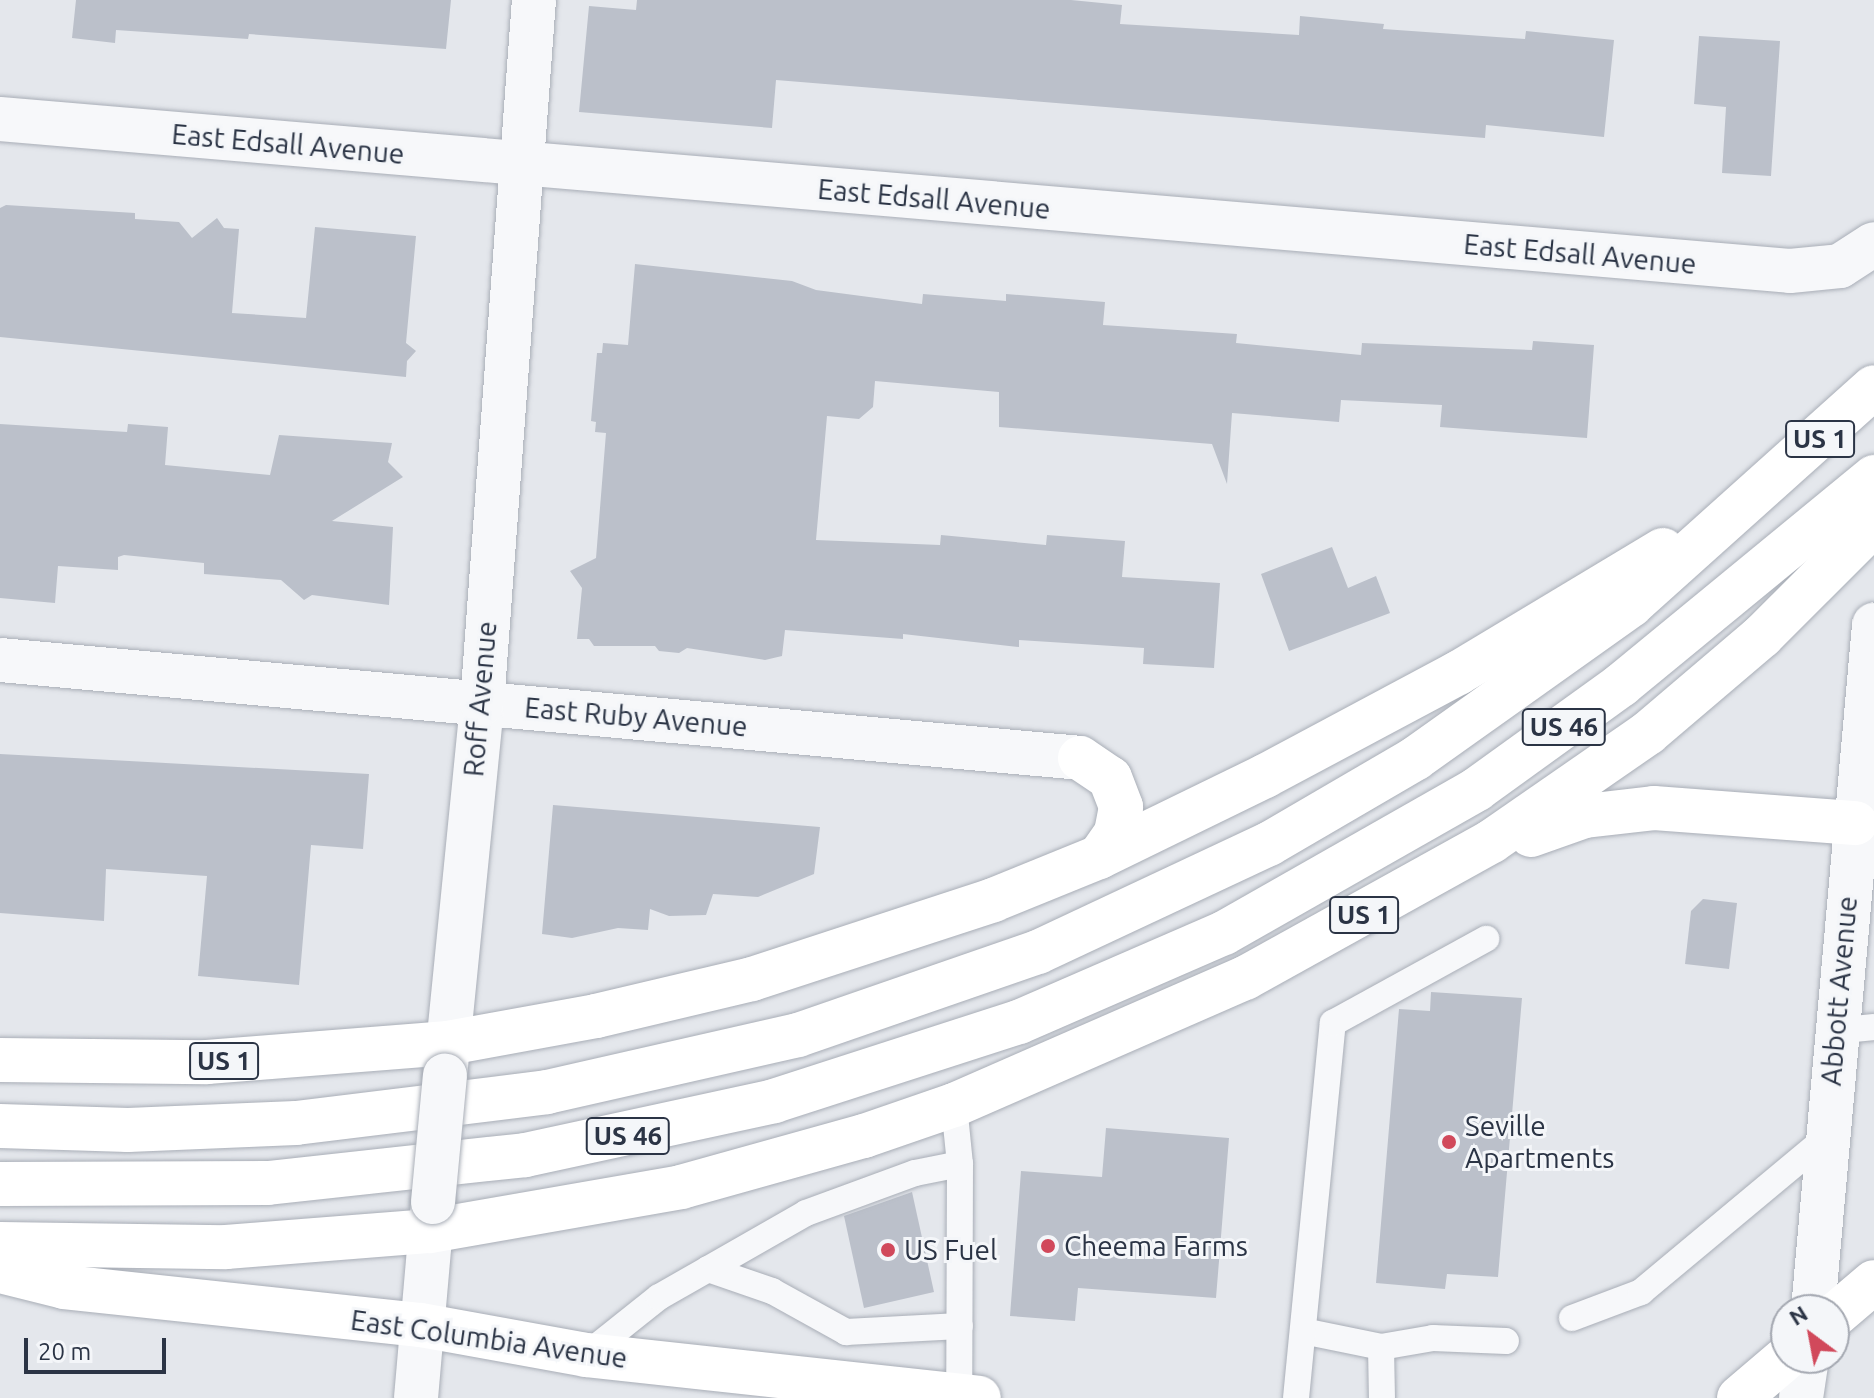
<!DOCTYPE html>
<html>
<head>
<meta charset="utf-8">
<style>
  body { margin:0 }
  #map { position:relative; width:1874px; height:1398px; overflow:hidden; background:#e4e7ec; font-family:Ubuntu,sans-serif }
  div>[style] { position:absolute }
  .building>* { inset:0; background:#bbc0ca }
  .roads { filter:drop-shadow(0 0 2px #a9aeb7) drop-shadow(0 0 2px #a9aeb7) }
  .service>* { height:26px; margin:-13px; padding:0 13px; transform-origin:13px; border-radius:13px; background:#f7f8fa }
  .minor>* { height:44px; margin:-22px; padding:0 22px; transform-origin:22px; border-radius:22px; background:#f7f8fa }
  .primary>* { height:44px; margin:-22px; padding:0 22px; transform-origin:22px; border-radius:22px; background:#fff }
  .motorway>* { height:44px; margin:-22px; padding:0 22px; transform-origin:22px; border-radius:22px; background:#fff }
  .bridges { filter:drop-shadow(0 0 2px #a9aeb7) drop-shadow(0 0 2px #a9aeb7) }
  .minor-bridge>* { height:44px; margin:-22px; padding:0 22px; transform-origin:22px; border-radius:22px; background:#f7f8fa }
  .dots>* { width:22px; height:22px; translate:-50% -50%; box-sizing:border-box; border:4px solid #f4f6f9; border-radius:50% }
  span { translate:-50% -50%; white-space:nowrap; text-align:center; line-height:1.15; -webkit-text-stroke:6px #f4f6f9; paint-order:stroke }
  .shield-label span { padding:2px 6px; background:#f4f6f9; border:2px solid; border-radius:6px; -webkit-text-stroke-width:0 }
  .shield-label { font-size:26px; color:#2b3445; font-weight:700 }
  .street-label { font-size:28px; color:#2b3445 }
  .poi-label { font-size:28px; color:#2b3445 }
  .left { translate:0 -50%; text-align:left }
  .north { position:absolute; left:1770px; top:1294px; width:80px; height:80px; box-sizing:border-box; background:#f4f6f9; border:2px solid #a4a8b1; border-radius:50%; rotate:328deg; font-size:22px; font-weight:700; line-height:32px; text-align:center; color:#2b3445 }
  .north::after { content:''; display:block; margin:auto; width:28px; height:36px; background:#d1495b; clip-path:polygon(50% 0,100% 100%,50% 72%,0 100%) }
  .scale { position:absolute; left:24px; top:1338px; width:142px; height:36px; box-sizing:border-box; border:4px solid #2b3445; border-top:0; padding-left:10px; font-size:24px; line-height:28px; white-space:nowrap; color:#2b3445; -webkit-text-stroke:6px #f4f6f9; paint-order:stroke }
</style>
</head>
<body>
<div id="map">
  <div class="building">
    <i style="clip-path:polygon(76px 0,451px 0,446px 49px,249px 34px,248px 39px,116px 30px,115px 43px,72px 38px)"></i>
    <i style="clip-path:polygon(637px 0,1071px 0,1122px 5px,1120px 24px,1299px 35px,1300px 16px,1384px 24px,1383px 29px,1525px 39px,1526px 31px,1614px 40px,1604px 137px,1486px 125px,1485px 138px,776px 80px,772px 128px,579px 112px,589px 6px,636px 10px)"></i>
    <i style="clip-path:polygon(1699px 36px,1780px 41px,1771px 176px,1722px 173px,1726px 107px,1694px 104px)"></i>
    <i style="clip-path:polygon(6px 205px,135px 213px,135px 219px,179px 222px,192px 238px,217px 218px,224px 228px,239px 229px,232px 313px,306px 318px,315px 227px,416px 236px,406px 343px,416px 351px,407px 361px,406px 377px,0 337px,0 208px)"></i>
    <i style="clip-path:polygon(635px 264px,792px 281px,816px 290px,922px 304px,923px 294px,1006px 301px,1006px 294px,1105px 302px,1103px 325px,1237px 334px,1236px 343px,1361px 355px,1362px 343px,1532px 350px,1533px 341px,1594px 345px,1587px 438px,1440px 427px,1442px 405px,1341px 400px,1339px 422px,1232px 413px,1227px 484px,1212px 444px,999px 427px,999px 392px,875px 381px,873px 407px,859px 419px,827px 416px,816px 540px,940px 545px,941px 535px,1046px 545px,1047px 535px,1125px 541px,1122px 577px,1220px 583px,1214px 668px,1143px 664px,1144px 648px,1019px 640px,1019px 647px,903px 634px,903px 639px,785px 630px,782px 656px,765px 660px,687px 648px,679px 653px,659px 651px,655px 646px,594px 646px,589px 639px,577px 639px,582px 588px,570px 571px,596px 558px,606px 433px,595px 432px,596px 422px,591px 421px,597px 353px,602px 353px,603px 343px,628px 345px)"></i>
    <i style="clip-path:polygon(0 424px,127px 432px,128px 424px,168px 427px,165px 465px,270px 475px,279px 435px,392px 443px,388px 462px,403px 477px,332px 521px,393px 527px,389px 605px,312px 595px,304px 600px,281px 580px,204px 574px,204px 563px,124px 555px,118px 557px,118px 570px,58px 566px,55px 603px,0 598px)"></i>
    <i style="clip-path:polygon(1332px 547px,1348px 588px,1376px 576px,1390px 613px,1289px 651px,1261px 574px)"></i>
    <i style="clip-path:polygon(0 754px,369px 774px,363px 849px,311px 845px,299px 985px,198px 976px,207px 876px,106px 869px,104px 921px,0 913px)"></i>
    <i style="clip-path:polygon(553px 805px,820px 827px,814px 874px,758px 897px,713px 894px,706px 915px,669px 916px,650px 909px,648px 930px,618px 928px,572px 938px,542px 934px)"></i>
    <i style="clip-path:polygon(1703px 899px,1737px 903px,1729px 969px,1685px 964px,1691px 911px)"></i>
    <i style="clip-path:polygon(1431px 992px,1522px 998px,1498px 1277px,1447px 1274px,1445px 1289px,1376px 1283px,1399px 1009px,1430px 1011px)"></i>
    <i style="clip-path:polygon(1106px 1128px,1229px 1138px,1216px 1298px,1078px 1288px,1075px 1321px,1010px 1316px,1021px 1171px,1102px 1177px)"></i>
    <i style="clip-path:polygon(912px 1192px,934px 1292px,864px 1308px,844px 1216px)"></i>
  </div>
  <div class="roads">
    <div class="service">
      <i style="left:1834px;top:1031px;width:40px;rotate:-5.7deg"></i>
      <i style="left:954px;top:1105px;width:59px;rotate:84.2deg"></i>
      <i style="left:960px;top:1164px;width:232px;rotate:90.2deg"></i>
      <i style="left:708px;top:1269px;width:68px;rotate:19deg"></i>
      <i style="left:772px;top:1291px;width:85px;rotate:29deg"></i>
      <i style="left:846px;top:1332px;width:114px;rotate:-3deg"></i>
      <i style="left:1572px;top:1318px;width:74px;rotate:-20.6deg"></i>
      <i style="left:1641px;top:1292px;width:242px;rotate:-39.8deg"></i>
      <i style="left:1303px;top:1331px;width:80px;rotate:11.6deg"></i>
      <i style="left:1381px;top:1347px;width:53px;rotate:-9.8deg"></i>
      <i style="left:1433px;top:1338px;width:73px;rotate:2.4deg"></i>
      <i style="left:1381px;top:1347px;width:51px;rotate:88.9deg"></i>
      <i style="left:586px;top:1355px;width:93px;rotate:-38.5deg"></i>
      <i style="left:659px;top:1297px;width:169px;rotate:-29.7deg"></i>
      <i style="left:806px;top:1213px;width:116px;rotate:-20.2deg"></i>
      <i style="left:915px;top:1173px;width:46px;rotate:-11.3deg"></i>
      <i style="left:1296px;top:1398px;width:377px;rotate:-84.4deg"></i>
      <i style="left:1333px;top:1023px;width:175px;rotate:-28.8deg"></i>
    </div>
    <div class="minor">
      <i style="left:0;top:119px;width:1796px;rotate:4.85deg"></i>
      <i style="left:1790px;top:271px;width:50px;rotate:-5.7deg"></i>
      <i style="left:1840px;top:266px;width:40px;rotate:-32.9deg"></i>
      <i style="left:0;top:660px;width:1084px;rotate:5.18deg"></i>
      <i style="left:445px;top:1076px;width:374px;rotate:-84.3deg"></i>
      <i style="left:482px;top:704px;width:706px;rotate:-85.78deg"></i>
      <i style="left:1813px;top:1310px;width:688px;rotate:-84.91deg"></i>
      <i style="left:416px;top:1398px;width:197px;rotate:-85deg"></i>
      <i style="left:1801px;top:1398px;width:40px;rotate:-81.5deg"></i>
    </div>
    <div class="primary">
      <i style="left:0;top:1060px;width:207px;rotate:0.6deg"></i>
      <i style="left:207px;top:1062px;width:242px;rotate:-4.5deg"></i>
      <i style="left:0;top:1271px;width:66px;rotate:14deg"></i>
      <i style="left:64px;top:1287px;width:359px;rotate:6.1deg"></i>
      <i style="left:421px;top:1325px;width:168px;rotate:10.3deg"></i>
      <i style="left:586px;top:1355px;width:395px;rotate:6.2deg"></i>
      <i style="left:1834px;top:1316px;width:52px;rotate:-40.4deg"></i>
      <i style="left:1739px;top:1398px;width:62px;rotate:-40.4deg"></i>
    </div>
    <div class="motorway">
      <i style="left:1080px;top:758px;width:36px;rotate:34deg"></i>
      <i style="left:1110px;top:778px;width:31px;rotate:69deg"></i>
      <i style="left:1121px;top:807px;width:26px;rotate:101deg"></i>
      <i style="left:1116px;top:833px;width:29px;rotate:125deg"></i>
      <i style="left:1531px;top:835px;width:57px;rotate:-19.4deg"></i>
      <i style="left:1585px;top:816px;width:69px;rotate:-6.6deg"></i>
      <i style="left:1654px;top:808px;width:202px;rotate:4.3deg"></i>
      <i style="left:448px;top:1043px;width:150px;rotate:-10.3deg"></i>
      <i style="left:596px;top:1016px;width:160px;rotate:-13.3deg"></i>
      <i style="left:752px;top:979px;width:254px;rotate:-18.1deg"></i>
      <i style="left:993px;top:900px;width:114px;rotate:-22.1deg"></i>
      <i style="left:1099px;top:857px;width:185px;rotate:-26deg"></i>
      <i style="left:1265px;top:776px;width:219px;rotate:-28.1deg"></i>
      <i style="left:1458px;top:673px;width:239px;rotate:-31deg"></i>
      <i style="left:0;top:1126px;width:128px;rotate:1.8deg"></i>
      <i style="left:128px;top:1130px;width:168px;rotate:-2.4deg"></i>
      <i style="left:296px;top:1123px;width:253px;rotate:-7deg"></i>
      <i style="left:547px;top:1092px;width:257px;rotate:-12.8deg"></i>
      <i style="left:798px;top:1035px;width:254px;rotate:-19.1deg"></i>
      <i style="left:1038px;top:952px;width:255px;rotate:-25.1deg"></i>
      <i style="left:1269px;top:844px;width:170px;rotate:-30.3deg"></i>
      <i style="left:1416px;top:758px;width:264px;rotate:-35.4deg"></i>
      <i style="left:1631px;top:605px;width:326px;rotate:-41.9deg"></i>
      <i style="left:0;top:1184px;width:268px;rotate:-0.2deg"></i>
      <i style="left:268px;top:1183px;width:259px;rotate:-6.2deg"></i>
      <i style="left:525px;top:1155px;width:255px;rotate:-12.2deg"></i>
      <i style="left:774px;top:1101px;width:257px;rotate:-17.9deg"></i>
      <i style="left:1019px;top:1022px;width:223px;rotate:-23.5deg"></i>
      <i style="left:1224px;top:933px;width:291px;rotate:-29.6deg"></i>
      <i style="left:1477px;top:789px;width:178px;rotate:-35.8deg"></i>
      <i style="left:1621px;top:685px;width:328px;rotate:-39.4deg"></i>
      <i style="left:0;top:1244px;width:226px;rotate:0.8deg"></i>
      <i style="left:226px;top:1247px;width:205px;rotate:-4.5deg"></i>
      <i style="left:430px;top:1231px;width:255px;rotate:-9.9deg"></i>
      <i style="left:681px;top:1187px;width:190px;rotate:-15.6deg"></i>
      <i style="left:864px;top:1136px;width:95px;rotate:-19deg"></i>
      <i style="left:954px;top:1105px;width:318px;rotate:-23.6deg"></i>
      <i style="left:1245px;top:978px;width:282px;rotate:-29deg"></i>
      <i style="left:1492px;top:841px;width:190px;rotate:-34.7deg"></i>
      <i style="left:1648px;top:733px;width:150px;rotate:-40.4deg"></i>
      <i style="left:1762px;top:636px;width:158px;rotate:-45deg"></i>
    </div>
  </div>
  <div class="bridges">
    <div class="minor-bridge">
      <i style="left:433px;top:1202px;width:127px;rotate:-84.6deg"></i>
    </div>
  </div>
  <div class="dots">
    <i style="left:1449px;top:1142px;background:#d1495b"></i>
    <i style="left:1048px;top:1246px;background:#d1495b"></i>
    <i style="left:888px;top:1250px;background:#d1495b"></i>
  </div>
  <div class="shield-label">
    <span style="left:1820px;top:439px">US 1</span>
    <span style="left:1564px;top:727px">US 46</span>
    <span style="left:1364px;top:915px">US 1</span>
    <span style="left:224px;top:1061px">US 1</span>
    <span style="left:628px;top:1136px">US 46</span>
  </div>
  <div class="street-label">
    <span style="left:288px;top:144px;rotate:5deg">East Edsall Avenue</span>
    <span style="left:934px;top:199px;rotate:5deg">East Edsall Avenue</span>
    <span style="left:1580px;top:254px;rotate:5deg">East Edsall Avenue</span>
    <span style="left:480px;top:699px;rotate:-85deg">Roff Avenue</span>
    <span style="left:636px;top:717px;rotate:5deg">East Ruby Avenue</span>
    <span style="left:1839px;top:991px;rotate:-85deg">Abbott Avenue</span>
    <span style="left:489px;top:1339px;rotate:8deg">East Columbia Avenue</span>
  </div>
  <div class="poi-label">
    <span class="left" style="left:1465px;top:1142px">Seville<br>Apartments</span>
    <span class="left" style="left:1064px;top:1246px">Cheema Farms</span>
    <span class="left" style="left:904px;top:1250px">US Fuel</span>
  </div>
  <div class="north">N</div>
  <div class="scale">20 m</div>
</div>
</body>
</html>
